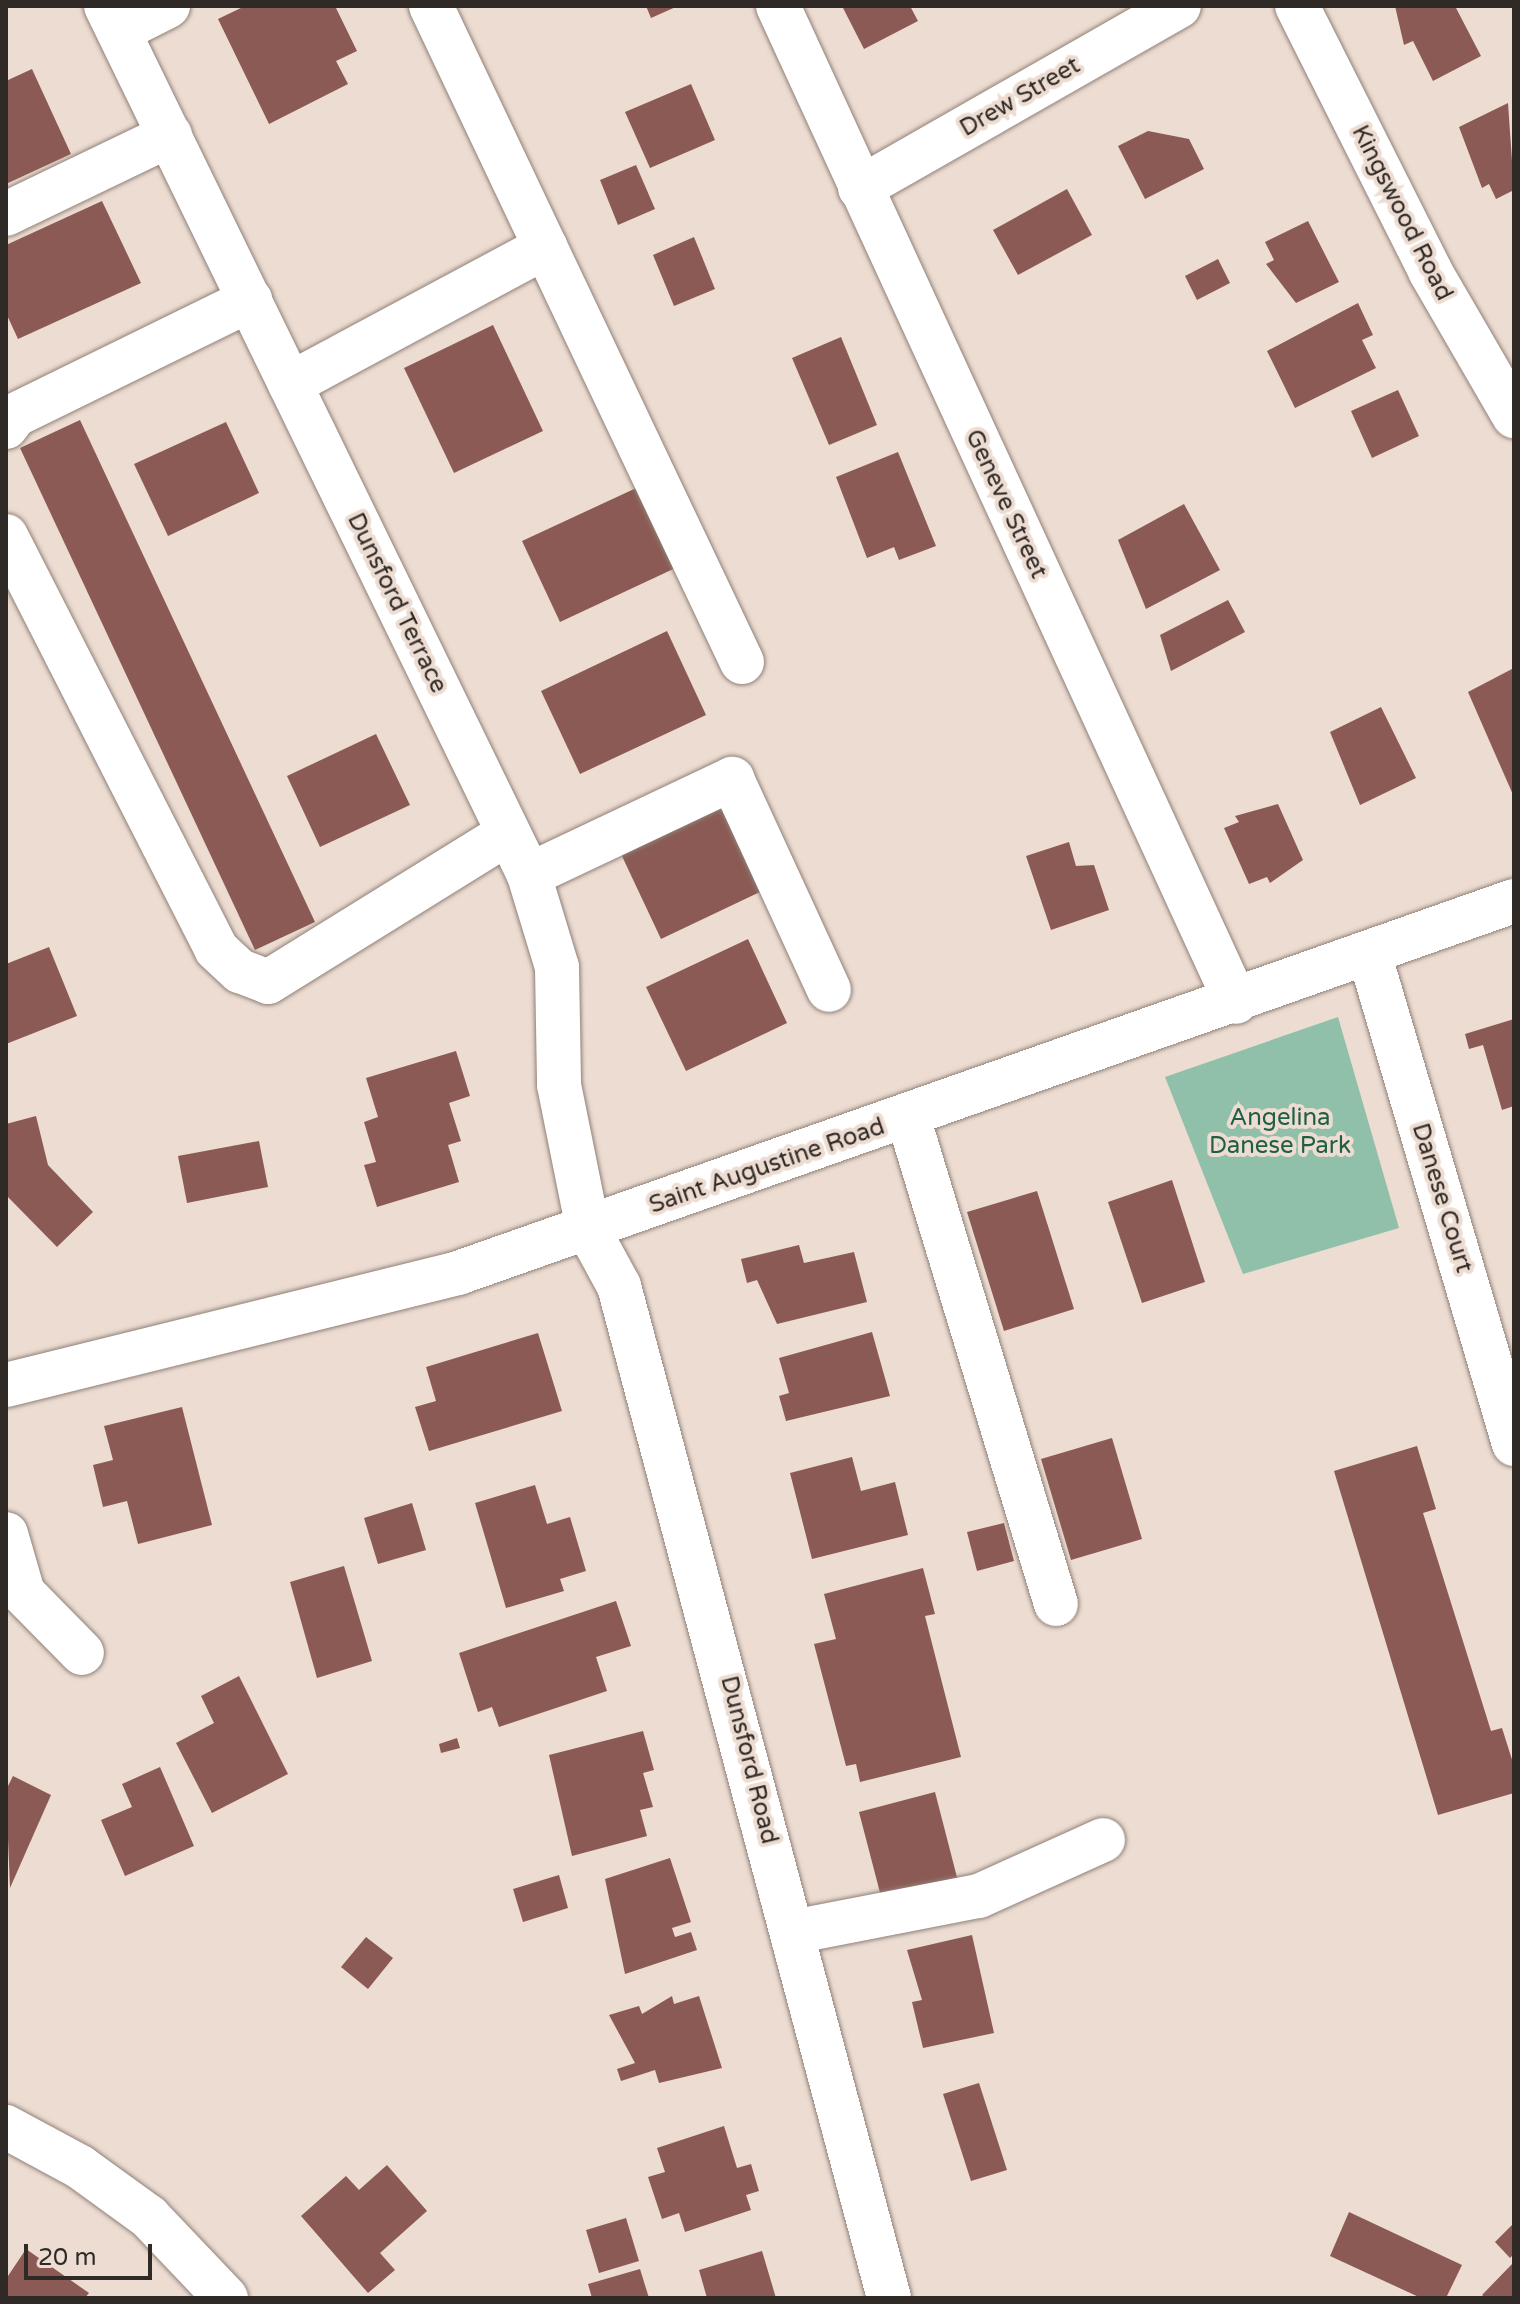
<!DOCTYPE html>
<html>
<head>
<meta charset="utf-8">
<style>
  body { margin:0 }
  #map { position:relative; width:1520px; height:2304px; overflow:hidden; background:#eddcd2; font-family:"Varela Round",sans-serif }
  div>[style] { position:absolute }
  .green>* { inset:0; background:#90c0a9 }
  .building>* { inset:0; background:#8b5a54 }
  .roads { filter:drop-shadow(0 0 2px #908178) drop-shadow(0 0 2px #908178) }
  .minor>* { height:44px; margin:-22px; padding:0 22px; transform-origin:22px; border-radius:22px; background:#fff }
  .major>* { height:44px; margin:-22px; padding:0 22px; transform-origin:22px; border-radius:22px; background:#fff }
  span { translate:-50% -50%; white-space:nowrap; text-align:center; line-height:1.15; -webkit-text-stroke:8px #eddcd2; paint-order:stroke }
  .street-label { font-size:24px; color:#302a26 }
  .park-label { font-size:24px; color:#205f46 }
  .frame { position:absolute; inset:0; border:8px solid #302a26; pointer-events:none }
  .scale { position:absolute; left:24px; top:2244px; width:128px; height:36px; box-sizing:border-box; border:4px solid #302a26; border-top:0; padding-left:10px; font-size:24px; line-height:28px; white-space:nowrap; color:#302a26; -webkit-text-stroke:6px #eddcd2; paint-order:stroke }
</style>
</head>
<body>
<div id="map">
  <div class="green">
    <i style="clip-path:polygon(1338px 1017px,1399px 1228px,1243px 1274px,1165px 1077px)"></i>
  </div>
  <div class="building">
    <i style="clip-path:polygon(245px 6px,336px 8px,357px 51px,336px 61px,348px 84px,269px 124px,218px 19px)"></i>
    <i style="clip-path:polygon(646px 6px,678px 6px,651px 18px)"></i>
    <i style="clip-path:polygon(842px 6px,910px 6px,918px 21px,864px 49px)"></i>
    <i style="clip-path:polygon(1395px 6px,1455px 6px,1481px 56px,1433px 81px,1413px 41px,1404px 45px)"></i>
    <i style="clip-path:polygon(32px 69px,71px 154px,6px 184px,6px 81px)"></i>
    <i style="clip-path:polygon(691px 84px,715px 140px,650px 168px,625px 112px)"></i>
    <i style="clip-path:polygon(1508px 103px,1514px 190px,1496px 199px,1489px 184px,1482px 188px,1459px 127px)"></i>
    <i style="clip-path:polygon(1148px 131px,1189px 139px,1204px 169px,1145px 199px,1118px 146px)"></i>
    <i style="clip-path:polygon(636px 165px,655px 209px,618px 225px,600px 180px)"></i>
    <i style="clip-path:polygon(1067px 189px,1092px 235px,1018px 275px,993px 230px)"></i>
    <i style="clip-path:polygon(102px 201px,141px 283px,18px 339px,6px 313px,6px 245px)"></i>
    <i style="clip-path:polygon(1308px 221px,1339px 282px,1296px 303px,1266px 264px,1274px 260px,1265px 242px)"></i>
    <i style="clip-path:polygon(694px 237px,715px 289px,674px 306px,653px 255px)"></i>
    <i style="clip-path:polygon(1218px 259px,1230px 283px,1197px 300px,1185px 276px)"></i>
    <i style="clip-path:polygon(1358px 303px,1373px 335px,1362px 340px,1376px 368px,1295px 408px,1267px 351px)"></i>
    <i style="clip-path:polygon(493px 325px,543px 431px,454px 473px,404px 368px)"></i>
    <i style="clip-path:polygon(841px 337px,877px 425px,829px 445px,792px 358px)"></i>
    <i style="clip-path:polygon(1398px 390px,1419px 436px,1372px 458px,1351px 411px)"></i>
    <i style="clip-path:polygon(80px 420px,315px 922px,255px 950px,20px 448px)"></i>
    <i style="clip-path:polygon(226px 422px,259px 493px,168px 536px,134px 464px)"></i>
    <i style="clip-path:polygon(898px 452px,936px 546px,899px 560px,894px 547px,867px 558px,836px 477px)"></i>
    <i style="clip-path:polygon(647px 483px,684px 564px,560px 622px,522px 541px)"></i>
    <i style="clip-path:polygon(1184px 504px,1220px 570px,1146px 609px,1118px 540px)"></i>
    <i style="clip-path:polygon(1228px 600px,1245px 632px,1171px 671px,1160px 635px)"></i>
    <i style="clip-path:polygon(667px 631px,706px 715px,580px 774px,541px 691px)"></i>
    <i style="clip-path:polygon(1512px 669px,1514px 673px,1514px 797px,1468px 692px)"></i>
    <i style="clip-path:polygon(1381px 707px,1416px 778px,1360px 805px,1330px 732px)"></i>
    <i style="clip-path:polygon(376px 734px,410px 805px,320px 847px,287px 776px)"></i>
    <i style="clip-path:polygon(1278px 804px,1303px 860px,1270px 883px,1267px 877px,1249px 884px,1224px 828px,1239px 822px,1235px 816px)"></i>
    <i style="clip-path:polygon(723px 807px,762px 891px,661px 939px,621px 854px)"></i>
    <i style="clip-path:polygon(1069px 842px,1076px 866px,1094px 865px,1109px 910px,1051px 930px,1026px 856px)"></i>
    <i style="clip-path:polygon(748px 939px,787px 1023px,686px 1071px,646px 987px)"></i>
    <i style="clip-path:polygon(49px 947px,77px 1016px,6px 1044px,6px 964px)"></i>
    <i style="clip-path:polygon(1514px 1019px,1514px 1106px,1502px 1110px,1483px 1045px,1469px 1049px,1465px 1034px)"></i>
    <i style="clip-path:polygon(456px 1051px,470px 1096px,449px 1103px,461px 1141px,448px 1145px,459px 1182px,377px 1207px,364px 1165px,376px 1162px,364px 1122px,378px 1117px,366px 1078px)"></i>
    <i style="clip-path:polygon(36px 1116px,48px 1165px,93px 1212px,57px 1247px,6px 1195px,6px 1124px)"></i>
    <i style="clip-path:polygon(259px 1141px,268px 1187px,187px 1203px,178px 1156px)"></i>
    <i style="clip-path:polygon(1172px 1180px,1205px 1282px,1142px 1303px,1108px 1202px)"></i>
    <i style="clip-path:polygon(1037px 1191px,1074px 1309px,1004px 1331px,967px 1212px)"></i>
    <i style="clip-path:polygon(799px 1245px,804px 1263px,854px 1252px,867px 1302px,777px 1324px,757px 1280px,747px 1283px,741px 1259px)"></i>
    <i style="clip-path:polygon(872px 1332px,890px 1396px,786px 1421px,779px 1396px,789px 1393px,779px 1358px)"></i>
    <i style="clip-path:polygon(538px 1333px,562px 1411px,429px 1451px,415px 1407px,436px 1401px,426px 1367px)"></i>
    <i style="clip-path:polygon(182px 1407px,212px 1525px,138px 1544px,127px 1501px,103px 1507px,93px 1465px,113px 1460px,104px 1426px)"></i>
    <i style="clip-path:polygon(1112px 1438px,1142px 1539px,1071px 1560px,1041px 1459px)"></i>
    <i style="clip-path:polygon(1417px 1446px,1436px 1509px,1423px 1513px,1491px 1731px,1502px 1728px,1514px 1766px,1514px 1793px,1438px 1815px,1334px 1471px)"></i>
    <i style="clip-path:polygon(852px 1457px,861px 1491px,895px 1482px,908px 1535px,812px 1559px,790px 1473px)"></i>
    <i style="clip-path:polygon(535px 1485px,547px 1524px,570px 1517px,586px 1571px,560px 1579px,564px 1591px,506px 1608px,475px 1503px)"></i>
    <i style="clip-path:polygon(412px 1503px,426px 1550px,378px 1564px,364px 1518px)"></i>
    <i style="clip-path:polygon(1004px 1523px,1014px 1561px,977px 1571px,967px 1532px)"></i>
    <i style="clip-path:polygon(344px 1566px,372px 1661px,317px 1678px,290px 1582px)"></i>
    <i style="clip-path:polygon(923px 1568px,935px 1614px,925px 1616px,961px 1757px,860px 1782px,856px 1764px,846px 1766px,814px 1644px,836px 1639px,824px 1594px)"></i>
    <i style="clip-path:polygon(616px 1601px,631px 1646px,596px 1657px,607px 1691px,499px 1727px,492px 1707px,478px 1712px,459px 1653px)"></i>
    <i style="clip-path:polygon(239px 1676px,288px 1774px,212px 1813px,176px 1743px,214px 1723px,201px 1696px)"></i>
    <i style="clip-path:polygon(643px 1731px,654px 1770px,643px 1773px,653px 1807px,640px 1810px,647px 1836px,572px 1856px,549px 1755px)"></i>
    <i style="clip-path:polygon(457px 1738px,460px 1748px,441px 1753px,439px 1744px)"></i>
    <i style="clip-path:polygon(160px 1767px,194px 1846px,125px 1876px,101px 1820px,132px 1807px,122px 1784px)"></i>
    <i style="clip-path:polygon(13px 1776px,51px 1795px,10px 1888px,6px 1790px)"></i>
    <i style="clip-path:polygon(935px 1792px,960px 1889px,884px 1908px,859px 1812px)"></i>
    <i style="clip-path:polygon(670px 1858px,691px 1922px,672px 1928px,675px 1937px,691px 1932px,697px 1950px,625px 1974px,605px 1879px)"></i>
    <i style="clip-path:polygon(559px 1875px,568px 1908px,523px 1922px,513px 1889px)"></i>
    <i style="clip-path:polygon(972px 1935px,994px 2033px,923px 2048px,912px 2002px,922px 2000px,907px 1950px)"></i>
    <i style="clip-path:polygon(366px 1937px,393px 1958px,368px 1989px,341px 1967px)"></i>
    <i style="clip-path:polygon(672px 1996px,674px 2004px,699px 1996px,722px 2068px,659px 2083px,655px 2070px,621px 2081px,617px 2069px,635px 2063px,609px 2015px,639px 2006px,642px 2014px)"></i>
    <i style="clip-path:polygon(979px 2083px,1007px 2170px,971px 2181px,943px 2094px)"></i>
    <i style="clip-path:polygon(724px 2126px,737px 2168px,751px 2164px,759px 2191px,746px 2195px,751px 2210px,685px 2232px,679px 2213px,662px 2219px,648px 2177px,665px 2172px,657px 2148px)"></i>
    <i style="clip-path:polygon(387px 2165px,427px 2211px,380px 2253px,395px 2270px,368px 2293px,301px 2216px,346px 2176px,359px 2190px)"></i>
    <i style="clip-path:polygon(1349px 2212px,1462px 2265px,1446px 2298px,1421px 2298px,1330px 2256px)"></i>
    <i style="clip-path:polygon(626px 2218px,639px 2261px,599px 2273px,586px 2230px)"></i>
    <i style="clip-path:polygon(1514px 2223px,1514px 2254px,1510px 2258px,1495px 2242px)"></i>
    <i style="clip-path:polygon(26px 2249px,89px 2293px,85px 2298px,6px 2298px,6px 2279px)"></i>
    <i style="clip-path:polygon(762px 2251px,776px 2298px,707px 2298px,699px 2270px)"></i>
    <i style="clip-path:polygon(1514px 2262px,1514px 2298px,1486px 2298px,1482px 2295px)"></i>
    <i style="clip-path:polygon(640px 2269px,649px 2298px,592px 2298px,588px 2284px)"></i>
  </div>
  <div class="roads">
    <div class="minor">
      <i style="left:106px;top:6px;width:966px;rotate:64.04deg"></i>
      <i style="left:529px;top:875px;width:96px;rotate:73.1deg"></i>
      <i style="left:557px;top:967px;width:118px;rotate:89deg"></i>
      <i style="left:559px;top:1085px;width:147px;rotate:78.6deg"></i>
      <i style="left:588px;top:1229px;width:65px;rotate:61.5deg"></i>
      <i style="left:619px;top:1286px;width:1047px;rotate:75.06deg"></i>
      <i style="left:431px;top:6px;width:726px;rotate:64.64deg"></i>
      <i style="left:778px;top:6px;width:1096px;rotate:65.31deg"></i>
      <i style="left:1297px;top:6px;width:297px;rotate:63.3deg"></i>
      <i style="left:1430px;top:271px;width:168px;rotate:59.9deg"></i>
      <i style="left:119px;top:31px;width:55px;rotate:-27deg"></i>
      <i style="left:860px;top:188px;width:367px;rotate:-29.7deg"></i>
      <i style="left:6px;top:214px;width:182px;rotate:-25.7deg"></i>
      <i style="left:290px;top:384px;width:290px;rotate:-28.2deg"></i>
      <i style="left:6px;top:427px;width:15px;rotate:-53deg"></i>
      <i style="left:15px;top:415px;width:262px;rotate:-26.1deg"></i>
      <i style="left:6px;top:536px;width:463px;rotate:63deg"></i>
      <i style="left:216px;top:949px;width:33px;rotate:43deg"></i>
      <i style="left:240px;top:971px;width:30px;rotate:21deg"></i>
      <i style="left:268px;top:982px;width:282px;rotate:-31.8deg"></i>
      <i style="left:529px;top:875px;width:225px;rotate:-25.3deg"></i>
      <i style="left:732px;top:779px;width:232px;rotate:65.3deg"></i>
      <i style="left:1369px;top:953px;width:512px;rotate:73.55deg"></i>
      <i style="left:908px;top:1117px;width:509px;rotate:73.1deg"></i>
      <i style="left:6px;top:1534px;width:61px;rotate:73.9deg"></i>
      <i style="left:23px;top:1593px;width:84px;rotate:45.5deg"></i>
      <i style="left:793px;top:1932px;width:189px;rotate:-11deg"></i>
      <i style="left:979px;top:1896px;width:136px;rotate:-24.3deg"></i>
      <i style="left:6px;top:2127px;width:84px;rotate:28.4deg"></i>
      <i style="left:80px;top:2167px;width:85px;rotate:35.9deg"></i>
      <i style="left:149px;top:2217px;width:112px;rotate:46.5deg"></i>
    </div>
    <div class="major">
      <i style="left:6px;top:1385px;width:466px;rotate:-13.9deg"></i>
      <i style="left:458px;top:1273px;width:1120px;rotate:-19.41deg"></i>
    </div>
  </div>
  <div class="street-label">
    <span style="left:1020px;top:97px;rotate:-30deg">Drew Street</span>
    <span style="left:1402px;top:213px;rotate:63deg">Kingswood Road</span>
    <span style="left:1006px;top:504px;rotate:65deg">Geneve Street</span>
    <span style="left:397px;top:603px;rotate:64deg">Dunsford Terrace</span>
    <span style="left:767px;top:1166px;rotate:-19deg">Saint Augustine Road</span>
    <span style="left:1442px;top:1198px;rotate:73deg">Danese Court</span>
    <span style="left:749px;top:1760px;rotate:76deg">Dunsford Road</span>
  </div>
  <div class="park-label">
    <span style="left:1280px;top:1132px">Angelina<br>Danese Park</span>
  </div>
  <div class="frame"></div>
  <div class="scale">20 m</div>
</div>
</body>
</html>
